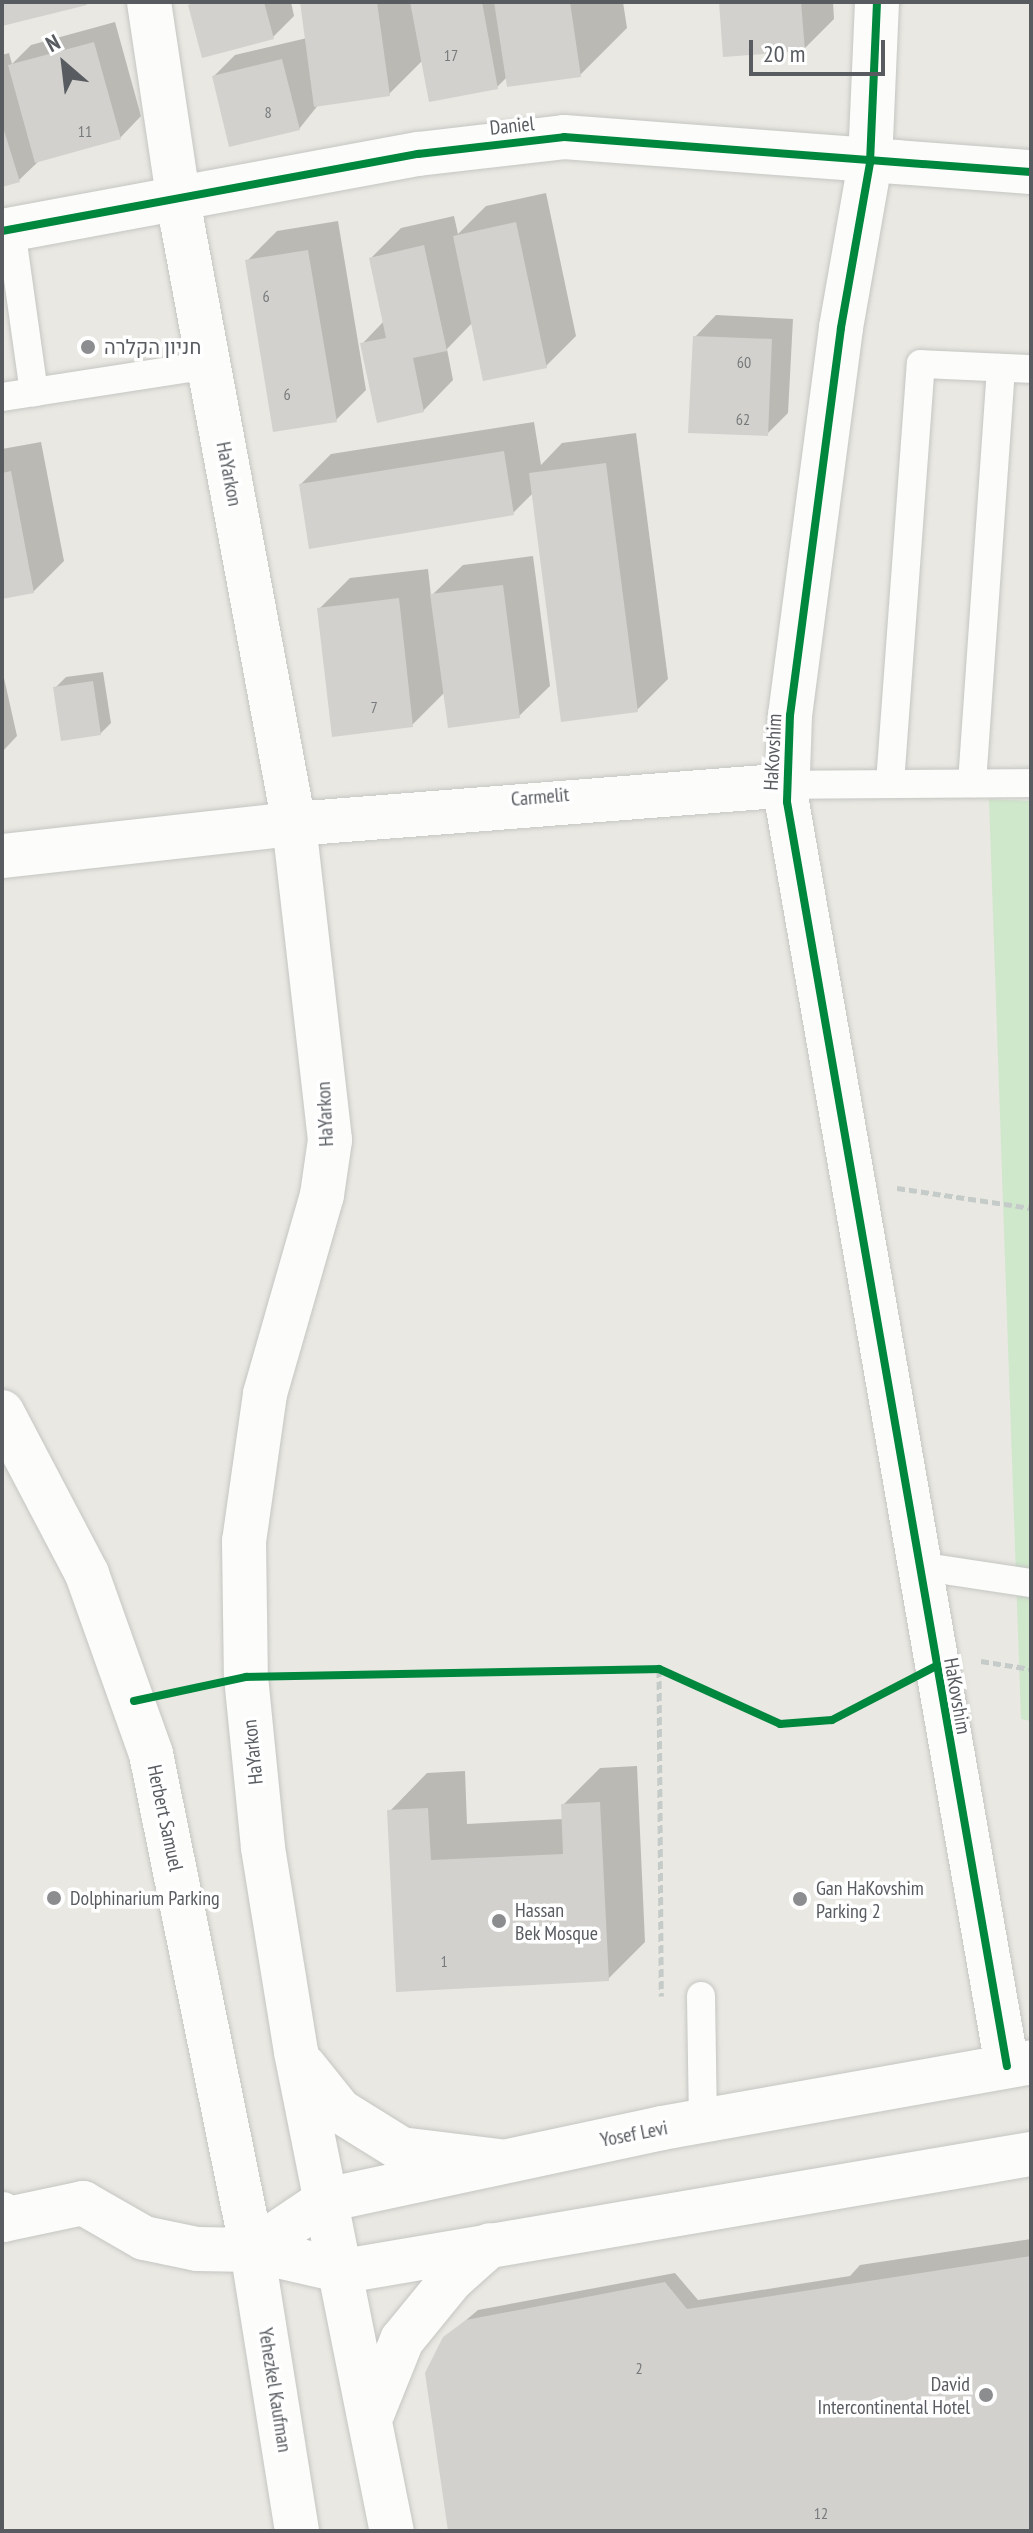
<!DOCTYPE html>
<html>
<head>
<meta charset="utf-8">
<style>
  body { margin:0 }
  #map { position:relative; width:1033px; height:2533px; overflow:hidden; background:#e9e8e2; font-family:"PT Sans Narrow",Heebo,sans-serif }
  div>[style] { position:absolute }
  .green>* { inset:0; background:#cfe7cb }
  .shadow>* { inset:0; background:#0003 }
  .building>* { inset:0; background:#d2d1cd }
  .path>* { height:5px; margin-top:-2.5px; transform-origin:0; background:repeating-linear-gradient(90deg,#c5cbc8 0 8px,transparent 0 12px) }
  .roads { filter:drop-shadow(0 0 2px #c5c5c3) drop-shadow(0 0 2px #c5c5c3) }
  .service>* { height:28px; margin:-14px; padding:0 14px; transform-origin:14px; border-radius:14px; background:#fcfcfb }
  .minor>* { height:44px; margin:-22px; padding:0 22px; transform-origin:22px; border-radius:22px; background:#fcfcfb }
  .secondary>* { height:44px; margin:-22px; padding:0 22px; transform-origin:22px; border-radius:22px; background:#fcfcfb }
  .cycleway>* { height:8px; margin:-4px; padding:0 4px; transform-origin:4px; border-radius:4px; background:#00873e }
  .dots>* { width:22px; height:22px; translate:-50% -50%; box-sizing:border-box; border:4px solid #fff; border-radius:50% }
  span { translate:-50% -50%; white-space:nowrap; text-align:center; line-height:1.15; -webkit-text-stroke:7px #fff; paint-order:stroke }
  .number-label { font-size:16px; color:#777a7c }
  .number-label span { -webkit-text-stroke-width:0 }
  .street-label { font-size:20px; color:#585c61 }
  .poi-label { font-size:20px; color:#585c61 }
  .left { translate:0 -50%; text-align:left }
  .right { translate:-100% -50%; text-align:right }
  .frame { position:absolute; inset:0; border:4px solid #585c61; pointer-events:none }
  .north { position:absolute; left:24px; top:24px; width:80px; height:80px; -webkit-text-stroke:6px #fff; paint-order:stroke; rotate:332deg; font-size:22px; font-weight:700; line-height:32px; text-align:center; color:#585c61 }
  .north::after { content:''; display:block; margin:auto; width:28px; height:36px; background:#585c61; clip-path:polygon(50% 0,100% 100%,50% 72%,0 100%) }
  .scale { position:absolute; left:749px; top:40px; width:136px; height:36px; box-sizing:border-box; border:4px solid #585c61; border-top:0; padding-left:10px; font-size:24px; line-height:28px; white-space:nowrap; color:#585c61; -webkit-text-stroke:6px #fff; paint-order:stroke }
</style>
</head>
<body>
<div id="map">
  <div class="green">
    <i style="clip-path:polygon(989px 799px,1031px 801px,1031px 1721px,1021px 1719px)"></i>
  </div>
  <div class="shadow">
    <i style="clip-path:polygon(193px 2px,291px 2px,294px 16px,273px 37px,190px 5px)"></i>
    <i style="clip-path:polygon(302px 2px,623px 2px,627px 28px,580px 75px,507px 77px,497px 87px,423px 60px,389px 94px,319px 104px,299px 129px,214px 76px,235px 55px,307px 38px)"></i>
    <i style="clip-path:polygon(721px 2px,833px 2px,834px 19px,804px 49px)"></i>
    <i style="clip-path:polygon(115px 22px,141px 116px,120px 138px,40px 160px,19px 180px,2px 185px,2px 55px,9px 53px,12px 64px,31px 45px)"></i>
    <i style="clip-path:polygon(546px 193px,576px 336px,546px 366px,473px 322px,447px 349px,453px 380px,423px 411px,362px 344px,384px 321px,371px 258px,401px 228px,454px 216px,458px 234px,486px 206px)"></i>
    <i style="clip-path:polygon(338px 221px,366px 390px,336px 420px,247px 261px,277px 231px)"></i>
    <i style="clip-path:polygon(716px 315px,793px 319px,788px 413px,767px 434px,695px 337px)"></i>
    <i style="clip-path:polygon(534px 422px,541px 465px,562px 443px,636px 433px,668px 679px,637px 710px,534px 492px,513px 513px,301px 484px,331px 454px)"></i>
    <i style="clip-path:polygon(41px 442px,64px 561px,33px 592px,2px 597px,2px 449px)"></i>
    <i style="clip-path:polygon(533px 556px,550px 686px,519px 716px,445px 692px,412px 725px,320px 608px,350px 578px,428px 569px,431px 596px,463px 565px)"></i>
    <i style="clip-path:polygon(2px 669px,17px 736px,2px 752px)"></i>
    <i style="clip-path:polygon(103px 672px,111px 723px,100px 734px,55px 688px,66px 677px)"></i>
    <i style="clip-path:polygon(637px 1766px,645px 1942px,608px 1979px,398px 1990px,390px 1811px,427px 1773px,465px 1771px,467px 1824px,563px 1819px,563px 1805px,600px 1768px)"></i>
    <i style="clip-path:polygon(1031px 2239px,1031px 2531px,450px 2531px,445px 2338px,478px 2310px,675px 2273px,698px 2300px,850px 2276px,860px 2265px)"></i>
  </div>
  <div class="building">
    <i style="clip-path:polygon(2px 2px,86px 2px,87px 5px,2px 26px)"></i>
    <i style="clip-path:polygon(197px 2px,264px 2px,274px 39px,202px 58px,188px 5px)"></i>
    <i style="clip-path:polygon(300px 2px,377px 2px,390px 96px,314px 107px)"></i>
    <i style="clip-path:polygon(410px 2px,482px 2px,498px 89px,429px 102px)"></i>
    <i style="clip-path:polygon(494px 2px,570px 2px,581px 77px,507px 87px)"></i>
    <i style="clip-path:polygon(719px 2px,801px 2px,805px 51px,723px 57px)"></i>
    <i style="clip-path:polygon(94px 42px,121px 139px,35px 163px,8px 65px)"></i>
    <i style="clip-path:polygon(282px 59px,300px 130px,229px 147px,212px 76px)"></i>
    <i style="clip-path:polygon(2px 124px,20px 182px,2px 187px)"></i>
    <i style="clip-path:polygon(516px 222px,547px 368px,483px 381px,453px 236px)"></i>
    <i style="clip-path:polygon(424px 245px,447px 351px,413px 358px,424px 412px,377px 423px,360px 343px,386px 338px,369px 258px)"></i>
    <i style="clip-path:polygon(308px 250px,337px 422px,273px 432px,245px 260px)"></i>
    <i style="clip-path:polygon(693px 336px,772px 339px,768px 436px,688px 433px)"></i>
    <i style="clip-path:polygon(504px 451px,514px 515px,309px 549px,299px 484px)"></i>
    <i style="clip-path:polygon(606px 463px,638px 712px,561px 722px,529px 473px)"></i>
    <i style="clip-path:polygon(11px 471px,34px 593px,2px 599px,2px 473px)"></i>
    <i style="clip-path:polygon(503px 585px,520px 718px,448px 728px,430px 594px)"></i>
    <i style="clip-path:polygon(399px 598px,413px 727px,332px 737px,317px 608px)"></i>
    <i style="clip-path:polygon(93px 681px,101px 735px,61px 741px,53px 687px)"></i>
    <i style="clip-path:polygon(600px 1802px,609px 1981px,396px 1992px,387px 1810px,428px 1808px,431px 1860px,563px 1854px,561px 1804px)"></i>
    <i style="clip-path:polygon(1031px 2256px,1031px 2531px,448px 2531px,425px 2373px,443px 2337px,466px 2320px,665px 2282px,687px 2309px)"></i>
  </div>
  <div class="path">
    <i style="left:897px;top:1188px;width:135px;rotate:8.5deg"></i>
    <i style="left:981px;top:1661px;width:51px;rotate:9.1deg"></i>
    <i style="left:659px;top:1669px;width:327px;rotate:89.6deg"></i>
  </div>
  <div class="roads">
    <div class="service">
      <i style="left:11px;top:229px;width:165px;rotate:82deg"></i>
      <i style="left:2px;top:397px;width:209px;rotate:-8.8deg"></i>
      <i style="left:890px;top:783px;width:420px;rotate:-85.8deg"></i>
      <i style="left:921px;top:364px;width:110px;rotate:2.6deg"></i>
      <i style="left:972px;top:783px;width:416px;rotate:-86deg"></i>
      <i style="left:772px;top:785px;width:259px;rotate:-0.4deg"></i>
      <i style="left:918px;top:1566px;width:114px;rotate:8.6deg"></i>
      <i style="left:701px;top:1996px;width:125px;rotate:89.1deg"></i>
    </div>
    <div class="minor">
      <i style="left:877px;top:2px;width:161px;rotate:92.5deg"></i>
      <i style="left:870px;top:163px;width:168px;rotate:100deg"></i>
      <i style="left:841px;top:328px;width:390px;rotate:97.5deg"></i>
      <i style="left:790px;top:715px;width:87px;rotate:92deg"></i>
      <i style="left:787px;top:802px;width:1283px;rotate:80.13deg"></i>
      <i style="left:2px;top:231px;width:423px;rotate:-10.5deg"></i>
      <i style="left:418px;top:154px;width:147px;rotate:-6.6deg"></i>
      <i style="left:564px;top:137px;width:468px;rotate:4.3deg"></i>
      <i style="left:2px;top:856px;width:294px;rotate:-6.3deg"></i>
      <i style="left:294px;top:824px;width:495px;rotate:-4.5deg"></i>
      <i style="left:2px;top:2214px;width:6px;rotate:81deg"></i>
      <i style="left:3px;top:2220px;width:82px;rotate:-12deg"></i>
      <i style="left:83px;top:2203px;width:70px;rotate:29.8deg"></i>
      <i style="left:144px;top:2238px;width:54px;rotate:11.7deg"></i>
      <i style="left:197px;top:2249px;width:55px;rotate:1deg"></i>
      <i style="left:252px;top:2250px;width:94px;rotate:12.9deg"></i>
      <i style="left:344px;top:2271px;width:697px;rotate:-9.67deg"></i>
      <i style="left:252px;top:2250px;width:89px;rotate:-34deg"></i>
      <i style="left:326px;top:2200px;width:344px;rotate:-12.1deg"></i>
      <i style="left:662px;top:2128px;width:375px;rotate:-10.1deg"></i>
    </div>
    <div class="secondary">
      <i style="left:149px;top:2px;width:222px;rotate:81.5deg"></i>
      <i style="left:182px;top:222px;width:612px;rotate:79.46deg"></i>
      <i style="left:294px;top:824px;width:318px;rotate:83.5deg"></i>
      <i style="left:330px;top:1140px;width:56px;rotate:98.3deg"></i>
      <i style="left:322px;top:1195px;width:207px;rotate:106deg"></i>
      <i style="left:265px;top:1394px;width:148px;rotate:98.1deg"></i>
      <i style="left:244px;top:1541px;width:136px;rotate:89.2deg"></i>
      <i style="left:246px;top:1677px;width:172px;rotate:84.3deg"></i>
      <i style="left:263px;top:1848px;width:207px;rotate:80.8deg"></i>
      <i style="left:296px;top:2052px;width:489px;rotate:78.7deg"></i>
      <i style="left:2px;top:1412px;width:183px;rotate:62.3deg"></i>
      <i style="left:87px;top:1574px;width:191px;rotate:70.4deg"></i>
      <i style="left:151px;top:1754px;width:506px;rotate:78.49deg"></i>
      <i style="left:252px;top:2250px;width:285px;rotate:80.9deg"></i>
      <i style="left:304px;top:2066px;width:58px;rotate:51.3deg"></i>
      <i style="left:340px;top:2111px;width:72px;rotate:31.9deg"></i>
      <i style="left:401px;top:2149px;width:99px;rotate:7deg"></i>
      <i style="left:373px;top:2412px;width:78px;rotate:-68.1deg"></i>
      <i style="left:402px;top:2340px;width:77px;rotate:-50.8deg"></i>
      <i style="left:451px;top:2280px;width:52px;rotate:-41.9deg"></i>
    </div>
  </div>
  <div class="cycleway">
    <i style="left:877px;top:2px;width:161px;rotate:92.5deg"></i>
    <i style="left:870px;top:163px;width:168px;rotate:100deg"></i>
    <i style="left:841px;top:328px;width:390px;rotate:97.5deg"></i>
    <i style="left:790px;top:715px;width:87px;rotate:92deg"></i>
    <i style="left:787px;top:802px;width:1283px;rotate:80.13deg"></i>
    <i style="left:2px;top:231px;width:423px;rotate:-10.5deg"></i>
    <i style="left:418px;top:154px;width:147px;rotate:-6.6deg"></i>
    <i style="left:564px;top:137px;width:468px;rotate:4.3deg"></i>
    <i style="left:134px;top:1701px;width:115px;rotate:-12.1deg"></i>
    <i style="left:246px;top:1677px;width:413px;rotate:-1.1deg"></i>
    <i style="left:659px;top:1669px;width:133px;rotate:24.4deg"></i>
    <i style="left:780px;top:1724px;width:52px;rotate:-4.4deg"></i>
    <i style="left:832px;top:1720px;width:117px;rotate:-27.4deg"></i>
  </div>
  <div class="dots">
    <i style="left:88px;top:347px;background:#8b8d8e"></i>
    <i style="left:54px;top:1898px;background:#8b8d8e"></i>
    <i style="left:800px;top:1899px;background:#8b8d8e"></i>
    <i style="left:499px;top:1921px;background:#8b8d8e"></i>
    <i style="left:986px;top:2395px;background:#8b8d8e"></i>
  </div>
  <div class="number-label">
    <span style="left:451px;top:55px">17</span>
    <span style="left:268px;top:112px">8</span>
    <span style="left:85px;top:131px">11</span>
    <span style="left:266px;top:296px">6</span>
    <span style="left:744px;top:362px">60</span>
    <span style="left:287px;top:394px">6</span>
    <span style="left:743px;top:419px">62</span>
    <span style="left:374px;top:707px">7</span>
    <span style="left:444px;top:1961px">1</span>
    <span style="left:639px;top:2368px">2</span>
    <span style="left:821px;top:2513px">12</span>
  </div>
  <div class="street-label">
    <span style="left:512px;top:126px;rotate:-6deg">Daniel</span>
    <span style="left:229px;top:474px;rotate:79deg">HaYarkon</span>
    <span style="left:773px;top:752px;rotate:-87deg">HaKovshim</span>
    <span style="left:540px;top:797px;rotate:-5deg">Carmelit</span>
    <span style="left:325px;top:1114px;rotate:-93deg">HaYarkon</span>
    <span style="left:957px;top:1696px;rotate:80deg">HaKovshim</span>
    <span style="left:253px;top:1752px;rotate:-96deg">HaYarkon</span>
    <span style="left:165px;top:1818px;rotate:78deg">Herbert Samuel</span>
    <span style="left:634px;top:2134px;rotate:-11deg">Yosef Levi</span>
    <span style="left:275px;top:2390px;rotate:81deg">Yehezkel Kaufman</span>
  </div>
  <div class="poi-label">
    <span class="left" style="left:104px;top:347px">חניון הקלרה</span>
    <span class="left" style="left:816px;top:1900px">Gan HaKovshim<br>Parking 2</span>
    <span class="left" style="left:70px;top:1898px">Dolphinarium Parking</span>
    <span class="left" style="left:515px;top:1922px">Hassan<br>Bek Mosque</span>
    <span class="right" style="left:970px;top:2396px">David<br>Intercontinental Hotel</span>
  </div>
  <div class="frame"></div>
  <div class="north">N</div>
  <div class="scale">20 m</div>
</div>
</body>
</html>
